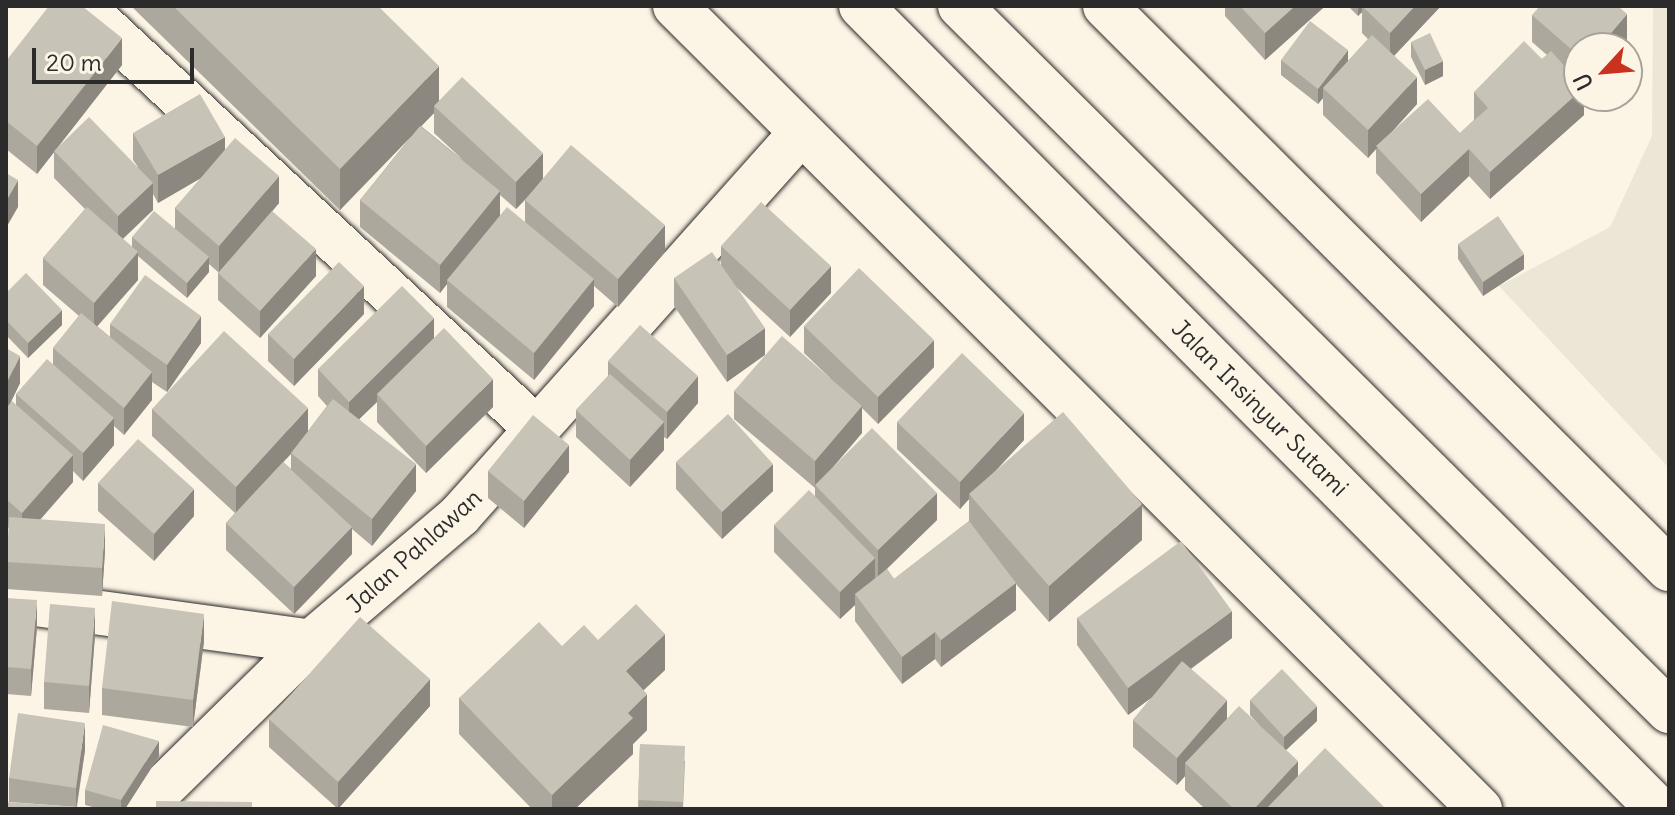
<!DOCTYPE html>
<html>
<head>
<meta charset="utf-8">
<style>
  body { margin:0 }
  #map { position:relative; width:1675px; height:815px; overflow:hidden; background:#fcf5e5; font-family:Delius,sans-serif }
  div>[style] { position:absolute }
  .built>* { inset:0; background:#ece6d7 }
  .roads { filter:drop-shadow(0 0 2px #2b2b2b) drop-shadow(0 0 2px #2b2b2b) }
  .street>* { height:44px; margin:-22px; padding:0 22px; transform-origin:22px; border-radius:22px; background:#fcf5e5 }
  .secondary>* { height:44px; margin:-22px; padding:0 22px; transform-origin:22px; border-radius:22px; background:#fcf5e5 }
  .highway>* { height:44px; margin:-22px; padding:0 22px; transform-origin:22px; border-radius:22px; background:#fcf5e5 }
  .wall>* { inset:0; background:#aca89d }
  .shaded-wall>* { inset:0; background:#8c8880 }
  .building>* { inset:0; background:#c8c3b7 }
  span { translate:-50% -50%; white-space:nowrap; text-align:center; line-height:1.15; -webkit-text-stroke:6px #fcf5e5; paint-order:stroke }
  .street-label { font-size:24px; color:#2b2b2b }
  .frame { position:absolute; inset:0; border:8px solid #2b2b2b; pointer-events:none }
  .north { position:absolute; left:1563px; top:32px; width:80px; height:80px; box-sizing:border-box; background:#fcf5e5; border:2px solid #a8a49b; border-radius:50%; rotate:244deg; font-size:22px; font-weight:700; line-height:32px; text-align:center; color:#2b2b2b }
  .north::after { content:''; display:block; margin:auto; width:28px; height:36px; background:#c8321e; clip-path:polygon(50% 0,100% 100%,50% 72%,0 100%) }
  .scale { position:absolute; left:32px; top:48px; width:162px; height:36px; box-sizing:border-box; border:4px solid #2b2b2b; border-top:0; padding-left:10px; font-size:24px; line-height:28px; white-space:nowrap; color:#2b2b2b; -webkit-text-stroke:6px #fcf5e5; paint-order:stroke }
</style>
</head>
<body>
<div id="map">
  <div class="built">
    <i style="clip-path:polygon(1653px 6px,1669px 6px,1669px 468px,1499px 286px,1610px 227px,1652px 136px)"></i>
  </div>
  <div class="roads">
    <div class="street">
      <i style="left:82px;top:6px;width:621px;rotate:42.91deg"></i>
      <i style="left:6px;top:600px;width:308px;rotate:7.8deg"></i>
      <i style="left:141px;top:809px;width:238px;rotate:-44.5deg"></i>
      <i style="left:311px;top:642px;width:196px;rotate:-40.4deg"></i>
      <i style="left:460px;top:515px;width:511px;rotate:-48.25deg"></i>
    </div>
    <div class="secondary">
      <i style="left:675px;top:6px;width:1137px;rotate:44.93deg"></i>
      <i style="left:1105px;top:6px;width:797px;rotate:44.95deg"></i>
    </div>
    <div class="highway">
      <i style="left:861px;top:6px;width:1131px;rotate:45.21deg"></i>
      <i style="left:960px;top:6px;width:1000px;rotate:44.84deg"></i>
    </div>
  </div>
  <div class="wall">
    <i style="clip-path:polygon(evenodd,131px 6px,378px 6px,439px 100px,543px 179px,665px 252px,618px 307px,594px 286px,594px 306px,534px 380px,447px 307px,447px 284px,440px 293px,360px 227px,360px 200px,413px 134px,340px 210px,131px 6px,434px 113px,434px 133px,464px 161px,421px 126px,434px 113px,131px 6px,500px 195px,516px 209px,530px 195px,525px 200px,525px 222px,500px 215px,500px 195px)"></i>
    <i style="clip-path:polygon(1225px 6px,1323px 6px,1323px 8px,1265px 60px,1225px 16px)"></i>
    <i style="clip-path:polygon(1348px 6px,1441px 6px,1394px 56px,1417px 104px,1390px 134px,1460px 133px,1474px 120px,1474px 92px,1542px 59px,1547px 55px,1532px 42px,1532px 15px,1627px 41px,1621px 48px,1579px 48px,1579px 96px,1584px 96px,1584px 115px,1490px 199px,1469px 176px,1421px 222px,1376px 173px,1376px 148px,1368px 158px,1323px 115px,1323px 98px,1318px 104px,1281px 75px,1281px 60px,1348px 61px,1368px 39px,1362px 33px,1362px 12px,1358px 16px)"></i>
    <i style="clip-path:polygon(1411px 42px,1443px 76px,1425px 85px,1411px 57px)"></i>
    <i style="clip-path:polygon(evenodd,6px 61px,122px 65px,56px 149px,138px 167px,133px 160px,133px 133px,225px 149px,279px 203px,270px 214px,316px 276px,260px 338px,218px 300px,218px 272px,209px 264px,209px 272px,187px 298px,138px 256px,138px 280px,97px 326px,110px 337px,110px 324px,201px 343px,167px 392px,152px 382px,152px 400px,124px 435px,114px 426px,114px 445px,83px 481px,73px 471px,73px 482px,40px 520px,105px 551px,102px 596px,7px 589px,9px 528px,6px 526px,6px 348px,20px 383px,11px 402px,16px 405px,16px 394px,53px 364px,53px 348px,79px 316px,43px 285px,43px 258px,85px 209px,54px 178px,54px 152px,37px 174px,6px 149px,6px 61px,201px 178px,175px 208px,175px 228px,132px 237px,132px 247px,123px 239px,153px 210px,153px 194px,158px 203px,201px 178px)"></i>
    <i style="clip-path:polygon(1458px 244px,1524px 269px,1483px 296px,1458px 259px)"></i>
    <i style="clip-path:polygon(721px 246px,831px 293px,790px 337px,737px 288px,727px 382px,674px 306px,674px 278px,721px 265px)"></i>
    <i style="clip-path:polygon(6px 293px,62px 325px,28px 358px,6px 335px)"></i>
    <i style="clip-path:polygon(364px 314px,294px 386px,268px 361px,268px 334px)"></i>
    <i style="clip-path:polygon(804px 326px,934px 367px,878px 424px,862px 408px,862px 433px,834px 466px,937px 520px,887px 569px,894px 579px,969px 521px,969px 499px,960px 509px,897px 449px,897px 422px,1024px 440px,993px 474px,1142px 540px,1049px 622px,1016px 584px,1016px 610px,941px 667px,935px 659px,902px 684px,855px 621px,855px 605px,840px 619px,774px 552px,774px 525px,815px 496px,815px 488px,734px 419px,734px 391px,830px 378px,804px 353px)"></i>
    <i style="clip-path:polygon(evenodd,434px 339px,493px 407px,426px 473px,377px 422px,377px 402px,359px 419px,416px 491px,372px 546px,352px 529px,352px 554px,294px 614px,226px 550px,226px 523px,235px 513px,152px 436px,152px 409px,308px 431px,327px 406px,318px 396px,318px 369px,434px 339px,291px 454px,291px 469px,283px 462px,291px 454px)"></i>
    <i style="clip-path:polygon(608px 361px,698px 403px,667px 439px,664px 437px,664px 450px,630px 487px,576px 437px,576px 410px,608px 376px)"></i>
    <i style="clip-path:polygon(676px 462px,773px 491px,722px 539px,676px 489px)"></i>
    <i style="clip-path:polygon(488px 471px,569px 472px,524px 528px,488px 498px)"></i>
    <i style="clip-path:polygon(98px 483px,194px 516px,154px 561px,98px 511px)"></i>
    <i style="clip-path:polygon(6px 598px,37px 627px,31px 696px,6px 694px)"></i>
    <i style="clip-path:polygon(1077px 618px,1232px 638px,1191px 669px,1227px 719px,1259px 725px,1250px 715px,1250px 700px,1317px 721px,1286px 750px,1298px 776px,1386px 809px,1205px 809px,1185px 790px,1185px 776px,1177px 785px,1133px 747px,1133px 720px,1151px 698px,1128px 715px,1077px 645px)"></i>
    <i style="clip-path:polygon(95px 635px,89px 713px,44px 709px,44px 682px)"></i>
    <i style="clip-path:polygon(598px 640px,665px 670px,643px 690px,647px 730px,633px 744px,633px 754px,575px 809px,532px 809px,459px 734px,459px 698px,562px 646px)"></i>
    <i style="clip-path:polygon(204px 641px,193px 727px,102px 715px,102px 688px)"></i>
    <i style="clip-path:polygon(430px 706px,338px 809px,269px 747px,269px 719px)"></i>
    <i style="clip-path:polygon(640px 744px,685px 761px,683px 809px,638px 809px)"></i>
    <i style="clip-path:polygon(85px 750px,77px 807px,9px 802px,9px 778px)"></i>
    <i style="clip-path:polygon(159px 756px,125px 809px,100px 809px,85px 805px,85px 790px)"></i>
  </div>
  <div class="shaded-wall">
    <i style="clip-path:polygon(1295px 6px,1323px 6px,1323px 8px,1265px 60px,1265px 33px)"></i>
    <i style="clip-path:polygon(1358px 6px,1362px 6px,1362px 12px,1358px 16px)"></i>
    <i style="clip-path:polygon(1415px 6px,1441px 6px,1390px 60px,1390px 33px)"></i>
    <i style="clip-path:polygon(1627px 14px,1627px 41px,1621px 48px,1598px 48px)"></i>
    <i style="clip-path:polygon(122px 38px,122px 65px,37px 174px,37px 146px)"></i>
    <i style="clip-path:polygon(1348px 50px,1348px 65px,1323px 88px,1323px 98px,1318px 104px,1318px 89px)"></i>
    <i style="clip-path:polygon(1443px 61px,1443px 76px,1425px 85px,1425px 70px)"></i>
    <i style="clip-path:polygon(439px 66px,439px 108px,434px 106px,434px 113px,340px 210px,340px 169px)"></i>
    <i style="clip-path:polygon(1417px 77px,1417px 104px,1368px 158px,1368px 130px)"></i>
    <i style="clip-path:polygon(1579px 92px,1579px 96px,1584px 96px,1584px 115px,1490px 199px,1490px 172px)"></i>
    <i style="clip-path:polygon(225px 137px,225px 164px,158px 203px,158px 175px)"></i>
    <i style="clip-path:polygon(1469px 149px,1469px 176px,1421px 222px,1421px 194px)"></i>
    <i style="clip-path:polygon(543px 153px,543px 180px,516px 209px,516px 182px)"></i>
    <i style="clip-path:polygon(279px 176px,279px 203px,219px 273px,219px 246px)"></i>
    <i style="clip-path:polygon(18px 180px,18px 207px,6px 228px,6px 201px)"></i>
    <i style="clip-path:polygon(153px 183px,153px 210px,118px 243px,118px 216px)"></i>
    <i style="clip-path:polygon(500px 191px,500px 218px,447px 280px,447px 284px,440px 293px,440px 265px)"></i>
    <i style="clip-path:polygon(665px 225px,665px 252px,618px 307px,618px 279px)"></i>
    <i style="clip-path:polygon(316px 249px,316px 276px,260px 338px,260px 311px)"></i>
    <i style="clip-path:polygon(138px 252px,138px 280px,94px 330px,94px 303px)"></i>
    <i style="clip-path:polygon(1524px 254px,1524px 269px,1483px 296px,1483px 282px)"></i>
    <i style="clip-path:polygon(209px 257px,209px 272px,187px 298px,187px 283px)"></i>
    <i style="clip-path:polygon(831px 266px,831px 293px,790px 337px,790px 310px)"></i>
    <i style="clip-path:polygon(594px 279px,594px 306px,534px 380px,534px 353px)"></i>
    <i style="clip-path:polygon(364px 286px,364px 314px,294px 386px,294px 359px)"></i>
    <i style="clip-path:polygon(62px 310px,62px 325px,28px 358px,28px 343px)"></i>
    <i style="clip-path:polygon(201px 316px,201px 343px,167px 392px,167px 365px)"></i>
    <i style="clip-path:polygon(434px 318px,434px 346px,377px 394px,377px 402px,349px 429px,349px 402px)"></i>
    <i style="clip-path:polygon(765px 328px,765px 355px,727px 382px,727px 355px)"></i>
    <i style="clip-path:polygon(934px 340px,934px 367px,878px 424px,878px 397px)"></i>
    <i style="clip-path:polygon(20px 356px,20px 383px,6px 412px,6px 384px)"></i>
    <i style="clip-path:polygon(152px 372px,152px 400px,124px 435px,124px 408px)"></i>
    <i style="clip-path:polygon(698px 376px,698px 403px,667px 439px,667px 412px)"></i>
    <i style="clip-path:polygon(493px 379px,493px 407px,426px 473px,426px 446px)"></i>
    <i style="clip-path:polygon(862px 406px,862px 433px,816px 487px,815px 485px,815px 461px)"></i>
    <i style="clip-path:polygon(308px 408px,308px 435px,236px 514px,236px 487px)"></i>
    <i style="clip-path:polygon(1024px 413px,1024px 440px,971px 497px,969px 494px,969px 499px,960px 509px,960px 482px)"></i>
    <i style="clip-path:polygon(114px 418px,114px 445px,83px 481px,83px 453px)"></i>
    <i style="clip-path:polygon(664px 422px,664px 450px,630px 487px,630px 460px)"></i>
    <i style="clip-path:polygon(569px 445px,569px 472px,524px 528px,524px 501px)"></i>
    <i style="clip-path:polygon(73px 455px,73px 482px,22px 540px,22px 513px)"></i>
    <i style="clip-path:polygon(416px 464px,416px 491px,372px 546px,372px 519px)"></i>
    <i style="clip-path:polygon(773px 464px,773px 491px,722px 539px,722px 512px)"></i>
    <i style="clip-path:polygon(194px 489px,194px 516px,154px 561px,154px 534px)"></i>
    <i style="clip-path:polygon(937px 493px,937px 520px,878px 577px,878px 550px)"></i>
    <i style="clip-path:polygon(1142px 504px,1142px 540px,1049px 622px,1049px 586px)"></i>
    <i style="clip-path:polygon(105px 524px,105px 551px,102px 596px,102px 568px)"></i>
    <i style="clip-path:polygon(352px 527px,352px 554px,294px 614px,294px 587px)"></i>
    <i style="clip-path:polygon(875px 558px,875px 585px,855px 594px,855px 605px,840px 619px,840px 592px)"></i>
    <i style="clip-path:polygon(1016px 583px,1016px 610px,941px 667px,941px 640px)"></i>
    <i style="clip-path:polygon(37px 600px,37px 627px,31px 696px,31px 669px)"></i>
    <i style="clip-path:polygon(95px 608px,95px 635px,89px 713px,89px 686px)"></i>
    <i style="clip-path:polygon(1232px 611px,1232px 638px,1128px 715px,1128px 688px)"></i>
    <i style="clip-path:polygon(204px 614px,204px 641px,193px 727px,193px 700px)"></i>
    <i style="clip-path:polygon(935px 632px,935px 659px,902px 684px,902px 657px)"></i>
    <i style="clip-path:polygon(665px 634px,665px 670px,626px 707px,626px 671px)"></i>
    <i style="clip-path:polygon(430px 679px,430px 706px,338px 809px,338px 782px)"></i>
    <i style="clip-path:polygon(647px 694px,647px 730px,633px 744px,633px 754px,575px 809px,552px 809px,552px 795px,628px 713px)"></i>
    <i style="clip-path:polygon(1227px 700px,1227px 727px,1185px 763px,1185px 776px,1177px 785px,1177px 758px)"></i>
    <i style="clip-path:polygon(1317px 706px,1317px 721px,1284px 752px,1284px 737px)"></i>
    <i style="clip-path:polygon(85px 723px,85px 750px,76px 809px,76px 788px)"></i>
    <i style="clip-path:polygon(159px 741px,159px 756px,125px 809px,121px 809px,121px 800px)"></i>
    <i style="clip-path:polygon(1298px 761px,1298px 788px,1279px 809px,1254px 809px)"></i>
  </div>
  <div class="building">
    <i style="clip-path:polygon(49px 6px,82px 6px,122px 38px,37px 146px,6px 121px,6px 61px)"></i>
    <i style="clip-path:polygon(173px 6px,378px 6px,439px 66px,340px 169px)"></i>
    <i style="clip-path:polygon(1240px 6px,1295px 6px,1265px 33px)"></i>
    <i style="clip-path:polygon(1362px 6px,1415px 6px,1390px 33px)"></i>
    <i style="clip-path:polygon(1540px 6px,1618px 6px,1627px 14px,1598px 48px,1579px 48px,1579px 56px,1532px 15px)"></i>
    <i style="clip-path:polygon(1310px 21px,1348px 50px,1318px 89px,1281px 60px)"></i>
    <i style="clip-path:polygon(1430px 33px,1443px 61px,1425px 70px,1411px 42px)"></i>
    <i style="clip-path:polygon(1372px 35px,1417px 77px,1368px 130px,1323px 88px)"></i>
    <i style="clip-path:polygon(1524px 41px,1542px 59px,1551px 51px,1579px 82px,1579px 92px,1490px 172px,1469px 149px,1421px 194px,1376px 146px,1428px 99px,1460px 133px,1488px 108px,1474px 92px)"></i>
    <i style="clip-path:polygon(462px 77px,543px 153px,516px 182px,434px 106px)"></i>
    <i style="clip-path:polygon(200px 94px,225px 137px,158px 175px,133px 133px)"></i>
    <i style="clip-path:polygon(89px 117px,153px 183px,118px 216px,54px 151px)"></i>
    <i style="clip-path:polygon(420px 126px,500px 191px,440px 265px,360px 200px)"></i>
    <i style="clip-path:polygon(235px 138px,279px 176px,219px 246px,175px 208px)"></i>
    <i style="clip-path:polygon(571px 145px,665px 225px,618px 279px,525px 200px)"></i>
    <i style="clip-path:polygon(6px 173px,18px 180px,6px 201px)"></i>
    <i style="clip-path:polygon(761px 202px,831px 266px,790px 310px,721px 246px)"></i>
    <i style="clip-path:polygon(87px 207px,138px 252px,94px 303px,43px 258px)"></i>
    <i style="clip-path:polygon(507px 207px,594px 279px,534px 353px,447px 280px)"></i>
    <i style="clip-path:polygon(154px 211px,209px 257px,187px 283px,132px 237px)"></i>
    <i style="clip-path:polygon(272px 211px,316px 249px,260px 311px,218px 273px)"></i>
    <i style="clip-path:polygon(1498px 216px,1524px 254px,1483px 282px,1458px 244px)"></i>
    <i style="clip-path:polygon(712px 252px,765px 328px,727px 355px,674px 278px)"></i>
    <i style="clip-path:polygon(339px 262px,364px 286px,294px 359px,268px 334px)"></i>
    <i style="clip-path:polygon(859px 268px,934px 340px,878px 397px,804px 326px)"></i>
    <i style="clip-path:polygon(26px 273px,62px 310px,28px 343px,6px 320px,6px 293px)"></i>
    <i style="clip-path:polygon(145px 275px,201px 316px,167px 365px,110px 324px)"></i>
    <i style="clip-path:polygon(402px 286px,434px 318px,349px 402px,318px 369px)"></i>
    <i style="clip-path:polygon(81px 313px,152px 372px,124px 408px,53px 348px)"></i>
    <i style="clip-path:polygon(640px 325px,698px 376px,667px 412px,608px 361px)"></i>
    <i style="clip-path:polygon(444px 328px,493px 379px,426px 446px,377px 394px)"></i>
    <i style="clip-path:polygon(224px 331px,308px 408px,236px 487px,152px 409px)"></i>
    <i style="clip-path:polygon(782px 336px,862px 406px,815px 461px,734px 391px)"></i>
    <i style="clip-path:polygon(6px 348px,20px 356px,6px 384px)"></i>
    <i style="clip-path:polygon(962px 353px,1024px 413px,960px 482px,897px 422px)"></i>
    <i style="clip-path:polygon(47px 359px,114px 418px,83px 453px,16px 394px)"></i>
    <i style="clip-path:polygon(610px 374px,664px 422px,630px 460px,576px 410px)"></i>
    <i style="clip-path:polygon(333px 399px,416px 464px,372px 519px,291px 453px)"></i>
    <i style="clip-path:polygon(12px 401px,73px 455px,22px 513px,6px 499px,6px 408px)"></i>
    <i style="clip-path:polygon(1063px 412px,1142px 504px,1049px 586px,969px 494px)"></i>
    <i style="clip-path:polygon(728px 414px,773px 464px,722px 512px,676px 462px)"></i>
    <i style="clip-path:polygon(533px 415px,569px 445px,524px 501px,488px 471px)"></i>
    <i style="clip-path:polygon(872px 428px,937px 493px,878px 550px,815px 485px)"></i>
    <i style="clip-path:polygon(138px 439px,194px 489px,154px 534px,98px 483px)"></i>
    <i style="clip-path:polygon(283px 462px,352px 527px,294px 587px,226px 523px)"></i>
    <i style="clip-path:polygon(809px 490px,875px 558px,840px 592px,774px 525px)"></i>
    <i style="clip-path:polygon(9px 517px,105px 524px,102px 568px,7px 562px)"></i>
    <i style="clip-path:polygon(969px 521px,1016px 583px,941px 640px,935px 632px,902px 657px,855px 594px,887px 569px,894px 579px)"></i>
    <i style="clip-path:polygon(1181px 541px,1232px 611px,1128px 688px,1077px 618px)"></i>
    <i style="clip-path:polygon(6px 598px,37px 600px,31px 669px,6px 667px)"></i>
    <i style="clip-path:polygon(112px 601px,204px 614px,193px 700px,102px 688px)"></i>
    <i style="clip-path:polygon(50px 604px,95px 608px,89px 686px,44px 682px)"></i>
    <i style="clip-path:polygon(636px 604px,665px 634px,626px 671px,647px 694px,628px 713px,633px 718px,552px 795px,459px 698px,539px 622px,562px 646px,584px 625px,598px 640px)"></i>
    <i style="clip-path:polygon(360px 617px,430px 679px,338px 782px,269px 719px)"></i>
    <i style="clip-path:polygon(1182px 661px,1227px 700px,1177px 758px,1133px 720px)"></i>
    <i style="clip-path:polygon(1282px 669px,1317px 706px,1284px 737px,1250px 700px)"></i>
    <i style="clip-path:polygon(1239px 706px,1298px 761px,1254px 809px,1234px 809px,1185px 763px)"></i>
    <i style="clip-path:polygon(18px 713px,85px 723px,76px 788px,9px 778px)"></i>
    <i style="clip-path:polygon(103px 725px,159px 741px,121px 800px,85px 790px)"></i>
    <i style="clip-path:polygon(640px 744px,685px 746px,683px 802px,638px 800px)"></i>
    <i style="clip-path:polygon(1325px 748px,1386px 809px,1266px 809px)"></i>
    <i style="clip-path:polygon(156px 801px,252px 802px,252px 809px,156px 809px)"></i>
    <i style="clip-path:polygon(6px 802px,78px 807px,78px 809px,6px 809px)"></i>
  </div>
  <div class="street-label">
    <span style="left:1260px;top:408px;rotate:45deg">Jalan Insinyur Sutami</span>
    <span style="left:414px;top:551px;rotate:-42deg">Jalan Pahlawan</span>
  </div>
  <div class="frame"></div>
  <div class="north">U</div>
  <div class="scale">20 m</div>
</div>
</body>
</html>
